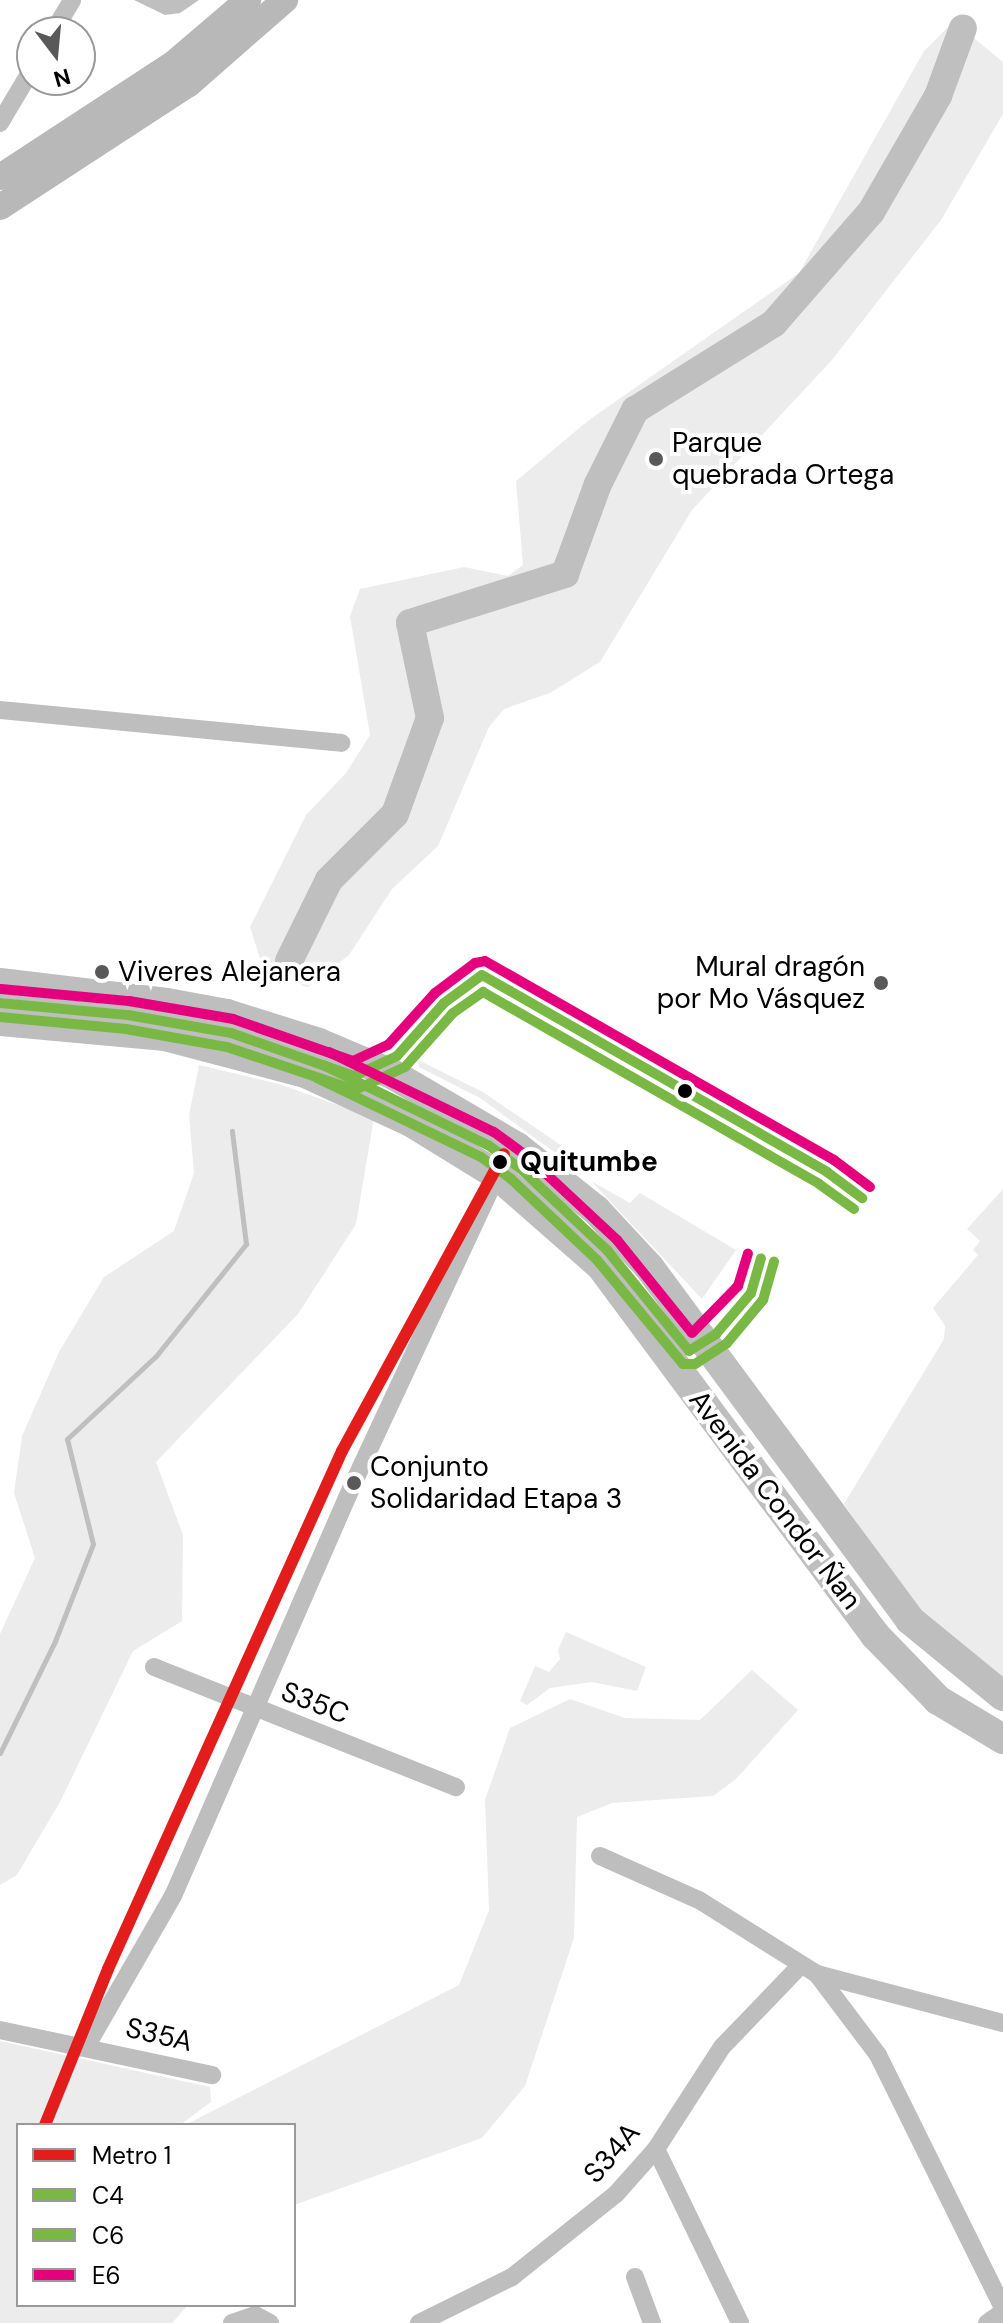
<!DOCTYPE html>
<html>
<head>
<meta charset="utf-8">
<style>
  body { margin:0 }
  #map { position:relative; width:1003px; height:2323px; overflow:hidden; background:#fff; font-family:"DM Sans",sans-serif }
  div>[style] { position:absolute }
  .green>* { inset:0; background:#ececec }
  .water>* { inset:0; background:#bfbfbf }
  .stream>* { height:5px; margin:-2.5px; padding:0 2.5px; transform-origin:2.5px; border-radius:2.5px; background:#bfbfbf }
  .river>* { height:28px; margin:-14px; padding:0 14px; transform-origin:14px; border-radius:14px; background:#bfbfbf }
  .street>* { height:18px; margin:-9px; padding:0 9px; transform-origin:9px; border-radius:9px; background:#bebebe }
  .secondary>* { height:26px; margin:-13px; padding:0 13px; transform-origin:13px; border-radius:13px; background:#b8b8b8 }
  .primary>* { height:30px; margin:-15px; padding:0 15px; transform-origin:15px; border-radius:15px; background:#bebebe }
  .bus-1>* { height:10px; margin:-5px; padding:0 5px; transform-origin:5px; border-radius:5px; background:#7ab846 }
  .bus-2>* { height:10px; margin:-5px; padding:0 5px; transform-origin:5px; border-radius:5px; background:#7ab846 }
  .bus-3>* { height:10px; margin:-5px; padding:0 5px; transform-origin:5px; border-radius:5px; background:#e5007d }
  .metro-1>* { height:12px; margin:-6px; padding:0 6px; transform-origin:6px; border-radius:6px; background:#e31d1b }
  .dots>* { width:22px; height:22px; translate:-50% -50%; box-sizing:border-box; border:4px solid #fff; border-radius:50% }
  span { translate:-50% -50%; white-space:nowrap; text-align:center; line-height:1.15; -webkit-text-stroke:8px #fff; paint-order:stroke }
  .poi-label { font-size:28px; color:#000 }
  .left { translate:0 -50%; text-align:left }
  .right { translate:-100% -50%; text-align:right }
  .stop-label { font-size:28px; color:#000; font-weight:700 }
  .street-label { font-size:28px; color:#000 }
  .legend { position:absolute; left:16px; top:2123px; width:280px; height:184px; box-sizing:border-box; background:#fff; border:2px solid #999; margin:0; padding:10px 14px; list-style:none; font-size:24px; color:#000 }
  .legend li { display:flex; align-items:center; gap:16px; height:40px }
  .legend b { width:40px; border:2px solid #999 }
  .north { position:absolute; left:16px; top:16px; width:80px; height:80px; box-sizing:border-box; background:#fff; border:2px solid #999; border-radius:50%; rotate:164deg; font-size:22px; font-weight:700; line-height:32px; text-align:center; color:#000 }
  .north::after { content:''; display:block; margin:auto; width:28px; height:36px; background:#595959; clip-path:polygon(50% 0,100% 100%,50% 72%,0 100%) }
</style>
</head>
<body>
<div id="map">
  <div class="green">
    <i style="clip-path:polygon(948px 27px,969px 34px,1003px 62px,1003px 114px,941px 220px,832px 360px,692px 510px,600px 662px,550px 693px,504px 709px,489px 727px,438px 846px,392px 889px,349px 955px,308px 987px,266px 977px,250px 927px,306px 815px,346px 773px,370px 735px,350px 616px,360px 589px,464px 567px,508px 576px,523px 565px,516px 481px,589px 420px,799px 273px,924px 51px)"></i>
    <i style="clip-path:polygon(418px 1060px,483px 1092px,578px 1157px,572px 1165px,480px 1098px,419px 1067px)"></i>
    <i style="clip-path:polygon(199px 1065px,279px 1084px,374px 1118px,356px 1224px,298px 1314px,156px 1462px,183px 1535px,182px 1621px,133px 1651px,61px 1800px,17px 1875px,0 1885px,0 1634px,35px 1558px,14px 1493px,22px 1436px,59px 1352px,104px 1277px,174px 1231px,194px 1173px,189px 1115px)"></i>
    <i style="clip-path:polygon(591px 1181px,630px 1203px,640px 1193px,736px 1250px,702px 1299px)"></i>
    <i style="clip-path:polygon(1003px 1189px,1003px 1681px,926px 1618px,844px 1504px,944px 1339px,945px 1326px,933px 1308px,978px 1255px,973px 1250px,980px 1241px,967px 1229px)"></i>
    <i style="clip-path:polygon(566px 1632px,646px 1667px,637px 1691px,592px 1682px,550px 1688px,527px 1705px,520px 1701px,535px 1666px,549px 1672px,560px 1659px,558px 1650px)"></i>
    <i style="clip-path:polygon(752px 1670px,798px 1710px,736px 1779px,713px 1796px,612px 1803px,577px 1817px,574px 1938px,525px 2086px,482px 2138px,294px 2205px,294px 2125px,185px 2125px,459px 1985px,489px 1910px,485px 1800px,510px 1728px,570px 1699px,625px 1718px,700px 1720px)"></i>
    <i style="clip-path:polygon(0 2041px,210px 2087px,211px 2102px,180px 2125px,18px 2125px,18px 2305px,188px 2305px,172px 2323px,0 2323px)"></i>
  </div>
  <div class="water">
    <i style="clip-path:polygon(134px 0,199px 0,180px 13px,165px 15px)"></i>
  </div>
  <div class="stream">
    <i style="left:0;top:1753px;width:125px;rotate:-63.8deg"></i>
    <i style="left:55px;top:1641px;width:104px;rotate:-68.6deg"></i>
    <i style="left:93px;top:1544px;width:108px;rotate:-103.9deg"></i>
    <i style="left:67px;top:1439px;width:122px;rotate:-43deg"></i>
    <i style="left:156px;top:1356px;width:144px;rotate:-51.2deg"></i>
    <i style="left:246px;top:1244px;width:114px;rotate:-97.1deg"></i>
  </div>
  <div class="river">
    <i style="left:289px;top:961px;width:90px;rotate:-63.7deg"></i>
    <i style="left:329px;top:880px;width:93px;rotate:-45deg"></i>
    <i style="left:395px;top:814px;width:102px;rotate:-70deg"></i>
    <i style="left:430px;top:718px;width:97px;rotate:-101.9deg"></i>
    <i style="left:410px;top:623px;width:163px;rotate:-17.5deg"></i>
    <i style="left:565px;top:574px;width:96px;rotate:-69.9deg"></i>
    <i style="left:598px;top:484px;width:83px;rotate:-63.4deg"></i>
    <i style="left:635px;top:410px;width:164px;rotate:-32deg"></i>
    <i style="left:774px;top:323px;width:147px;rotate:-48.9deg"></i>
    <i style="left:871px;top:212px;width:134px;rotate:-60deg"></i>
    <i style="left:938px;top:96px;width:72px;rotate:-69.8deg"></i>
  </div>
  <div class="street">
    <i style="left:53px;top:32px;width:37px;rotate:-59deg"></i>
    <i style="left:0;top:123px;width:63px;rotate:-59.3deg"></i>
    <i style="left:0;top:710px;width:343px;rotate:5.5deg"></i>
    <i style="left:154px;top:1667px;width:325px;rotate:21.7deg"></i>
    <i style="left:600px;top:1856px;width:108px;rotate:24deg"></i>
    <i style="left:699px;top:1900px;width:139px;rotate:32.1deg"></i>
    <i style="left:817px;top:1974px;width:192px;rotate:14.8deg"></i>
    <i style="left:817px;top:1974px;width:101px;rotate:53deg"></i>
    <i style="left:878px;top:2055px;width:282px;rotate:63.7deg"></i>
    <i style="left:0;top:2030px;width:217px;rotate:12deg"></i>
    <i style="left:86px;top:2047px;width:174px;rotate:-60.1deg"></i>
    <i style="left:173px;top:1896px;width:450px;rotate:-66.4deg"></i>
    <i style="left:353px;top:1484px;width:341px;rotate:-65deg"></i>
    <i style="left:656px;top:2149px;width:193px;rotate:64.2deg"></i>
    <i style="left:635px;top:2277px;width:49px;rotate:69.7deg"></i>
    <i style="left:232px;top:2323px;width:24px;rotate:-19deg"></i>
    <i style="left:255px;top:2315px;width:17px;rotate:28deg"></i>
    <i style="left:419px;top:2323px;width:104px;rotate:-26.3deg"></i>
    <i style="left:512px;top:2277px;width:133px;rotate:-38.6deg"></i>
    <i style="left:616px;top:2194px;width:60px;rotate:-48.4deg"></i>
    <i style="left:656px;top:2149px;width:121px;rotate:-57.1deg"></i>
    <i style="left:722px;top:2047px;width:112px;rotate:-46.1deg"></i>
    <i style="left:987px;top:2323px;width:19px;rotate:-35deg"></i>
  </div>
  <div class="secondary">
    <i style="left:0;top:177px;width:207px;rotate:-33.2deg"></i>
    <i style="left:173px;top:64px;width:99px;rotate:-40.5deg"></i>
    <i style="left:0;top:207px;width:225px;rotate:-33.1deg"></i>
    <i style="left:189px;top:84px;width:128px;rotate:-41.2deg"></i>
  </div>
  <div class="primary">
    <i style="left:0;top:983px;width:168px;rotate:6.8deg"></i>
    <i style="left:167px;top:1003px;width:61px;rotate:10.4deg"></i>
    <i style="left:227px;top:1014px;width:96px;rotate:17.5deg"></i>
    <i style="left:319px;top:1043px;width:79px;rotate:23deg"></i>
    <i style="left:392px;top:1074px;width:145px;rotate:30.3deg"></i>
    <i style="left:517px;top:1147px;width:101px;rotate:38.6deg"></i>
    <i style="left:596px;top:1210px;width:78px;rotate:47.1deg"></i>
    <i style="left:649px;top:1267px;width:439px;rotate:53.5deg"></i>
    <i style="left:910px;top:1620px;width:120px;rotate:39.3deg"></i>
    <i style="left:0;top:1021px;width:166px;rotate:5.2deg"></i>
    <i style="left:165px;top:1036px;width:145px;rotate:14.8deg"></i>
    <i style="left:305px;top:1073px;width:117px;rotate:24.8deg"></i>
    <i style="left:411px;top:1122px;width:101px;rotate:31.6deg"></i>
    <i style="left:497px;top:1175px;width:138px;rotate:41.2deg"></i>
    <i style="left:601px;top:1266px;width:460px;rotate:53.4deg"></i>
    <i style="left:875px;top:1635px;width:91px;rotate:45.9deg"></i>
    <i style="left:938px;top:1700px;width:76px;rotate:31deg"></i>
  </div>
  <div class="bus-1">
    <i style="left:0;top:1003px;width:129px;rotate:5.4deg"></i>
    <i style="left:128px;top:1015px;width:105px;rotate:9.9deg"></i>
    <i style="left:231px;top:1033px;width:130px;rotate:19.3deg"></i>
    <i style="left:354px;top:1076px;width:47px;rotate:-24.9deg"></i>
    <i style="left:397px;top:1056px;width:71px;rotate:-48.4deg"></i>
    <i style="left:444px;top:1003px;width:47px;rotate:-36.4deg"></i>
    <i style="left:482px;top:975px;width:397px;rotate:29.7deg"></i>
    <i style="left:827px;top:1172px;width:44px;rotate:36.6deg"></i>
    <i style="left:323px;top:1065px;width:183px;rotate:25.9deg"></i>
    <i style="left:488px;top:1145px;width:39px;rotate:36deg"></i>
    <i style="left:520px;top:1168px;width:120px;rotate:43.3deg"></i>
    <i style="left:607px;top:1250px;width:130px;rotate:50.9deg"></i>
    <i style="left:689px;top:1351px;width:32px;rotate:-32deg"></i>
    <i style="left:716px;top:1334px;width:54px;rotate:-49.5deg"></i>
    <i style="left:751px;top:1293px;width:36px;rotate:-74deg"></i>
  </div>
  <div class="bus-2">
    <i style="left:0;top:1017px;width:127px;rotate:5.4deg"></i>
    <i style="left:126px;top:1029px;width:103px;rotate:10.1deg"></i>
    <i style="left:227px;top:1047px;width:135px;rotate:18.6deg"></i>
    <i style="left:355px;top:1090px;width:55px;rotate:-24.7deg"></i>
    <i style="left:405px;top:1067px;width:72px;rotate:-48.4deg"></i>
    <i style="left:453px;top:1013px;width:37px;rotate:-35deg"></i>
    <i style="left:483px;top:992px;width:387px;rotate:29.7deg"></i>
    <i style="left:819px;top:1184px;width:43px;rotate:35.5deg"></i>
    <i style="left:317px;top:1078px;width:182px;rotate:25.7deg"></i>
    <i style="left:481px;top:1157px;width:37px;rotate:36deg"></i>
    <i style="left:511px;top:1179px;width:118px;rotate:43.3deg"></i>
    <i style="left:597px;top:1260px;width:135px;rotate:50.4deg"></i>
    <i style="left:683px;top:1364px;width:12px"></i>
    <i style="left:695px;top:1364px;width:38px;rotate:-33deg"></i>
    <i style="left:727px;top:1343px;width:56px;rotate:-50.1deg"></i>
    <i style="left:763px;top:1300px;width:40px;rotate:-74deg"></i>
  </div>
  <div class="bus-3">
    <i style="left:1px;top:989px;width:129px;rotate:5.4deg"></i>
    <i style="left:129px;top:1001px;width:106px;rotate:9.8deg"></i>
    <i style="left:233px;top:1019px;width:127px;rotate:19.3deg"></i>
    <i style="left:353px;top:1061px;width:38px;rotate:-25deg"></i>
    <i style="left:388px;top:1045px;width:70px;rotate:-47.9deg"></i>
    <i style="left:435px;top:993px;width:50px;rotate:-36.9deg"></i>
    <i style="left:475px;top:963px;width:10px;rotate:-11deg"></i>
    <i style="left:485px;top:961px;width:402px;rotate:29.7deg"></i>
    <i style="left:834px;top:1160px;width:45px;rotate:36.9deg"></i>
    <i style="left:329px;top:1052px;width:183px;rotate:25.9deg"></i>
    <i style="left:494px;top:1132px;width:42px;rotate:36.3deg"></i>
    <i style="left:528px;top:1157px;width:122px;rotate:43deg"></i>
    <i style="left:617px;top:1240px;width:119px;rotate:51.1deg"></i>
    <i style="left:692px;top:1333px;width:66px;rotate:-45.6deg"></i>
    <i style="left:738px;top:1286px;width:34px;rotate:-73deg"></i>
  </div>
  <div class="metro-1">
    <i style="left:45px;top:2125px;width:168px;rotate:-68deg"></i>
    <i style="left:108px;top:1969px;width:568px;rotate:-65.69deg"></i>
    <i style="left:342px;top:1451px;width:338px;rotate:-61.4deg"></i>
  </div>
  <div class="dots">
    <i style="left:656px;top:459px;background:#595959"></i>
    <i style="left:102px;top:972px;background:#595959"></i>
    <i style="left:881px;top:983px;background:#595959"></i>
    <i style="left:685px;top:1091px;background:#000"></i>
    <i style="left:500px;top:1162px;background:#000"></i>
    <i style="left:354px;top:1483px;background:#595959"></i>
  </div>
  <div class="poi-label">
    <span class="left" style="left:672px;top:459px">Parque<br>quebrada Ortega</span>
    <span class="right" style="left:865px;top:983px">Mural dragón<br>por Mo Vásquez</span>
    <span class="left" style="left:118px;top:972px">Viveres Alejanera</span>
    <span class="left" style="left:370px;top:1483px">Conjunto<br>Solidaridad Etapa 3</span>
  </div>
  <div class="stop-label">
    <span class="left" style="left:520px;top:1162px">Quitumbe</span>
  </div>
  <div class="street-label">
    <span style="left:775px;top:1500px;rotate:53deg">Avenida Condor Ñan</span>
    <span style="left:315px;top:1703px;rotate:21deg">S35C</span>
    <span style="left:159px;top:2035px;rotate:13deg">S35A</span>
    <span style="left:612px;top:2153px;rotate:-49deg">S34A</span>
  </div>
  <ul class="legend">
  <li><b style="height:10px;background:#e31d1b"></b>Metro 1</li>
  <li><b style="height:10px;background:#7ab846"></b>C4</li>
  <li><b style="height:10px;background:#7ab846"></b>C6</li>
  <li><b style="height:10px;background:#e5007d"></b>E6</li>
  </ul>
  <div class="north">N</div>
</div>
</body>
</html>
